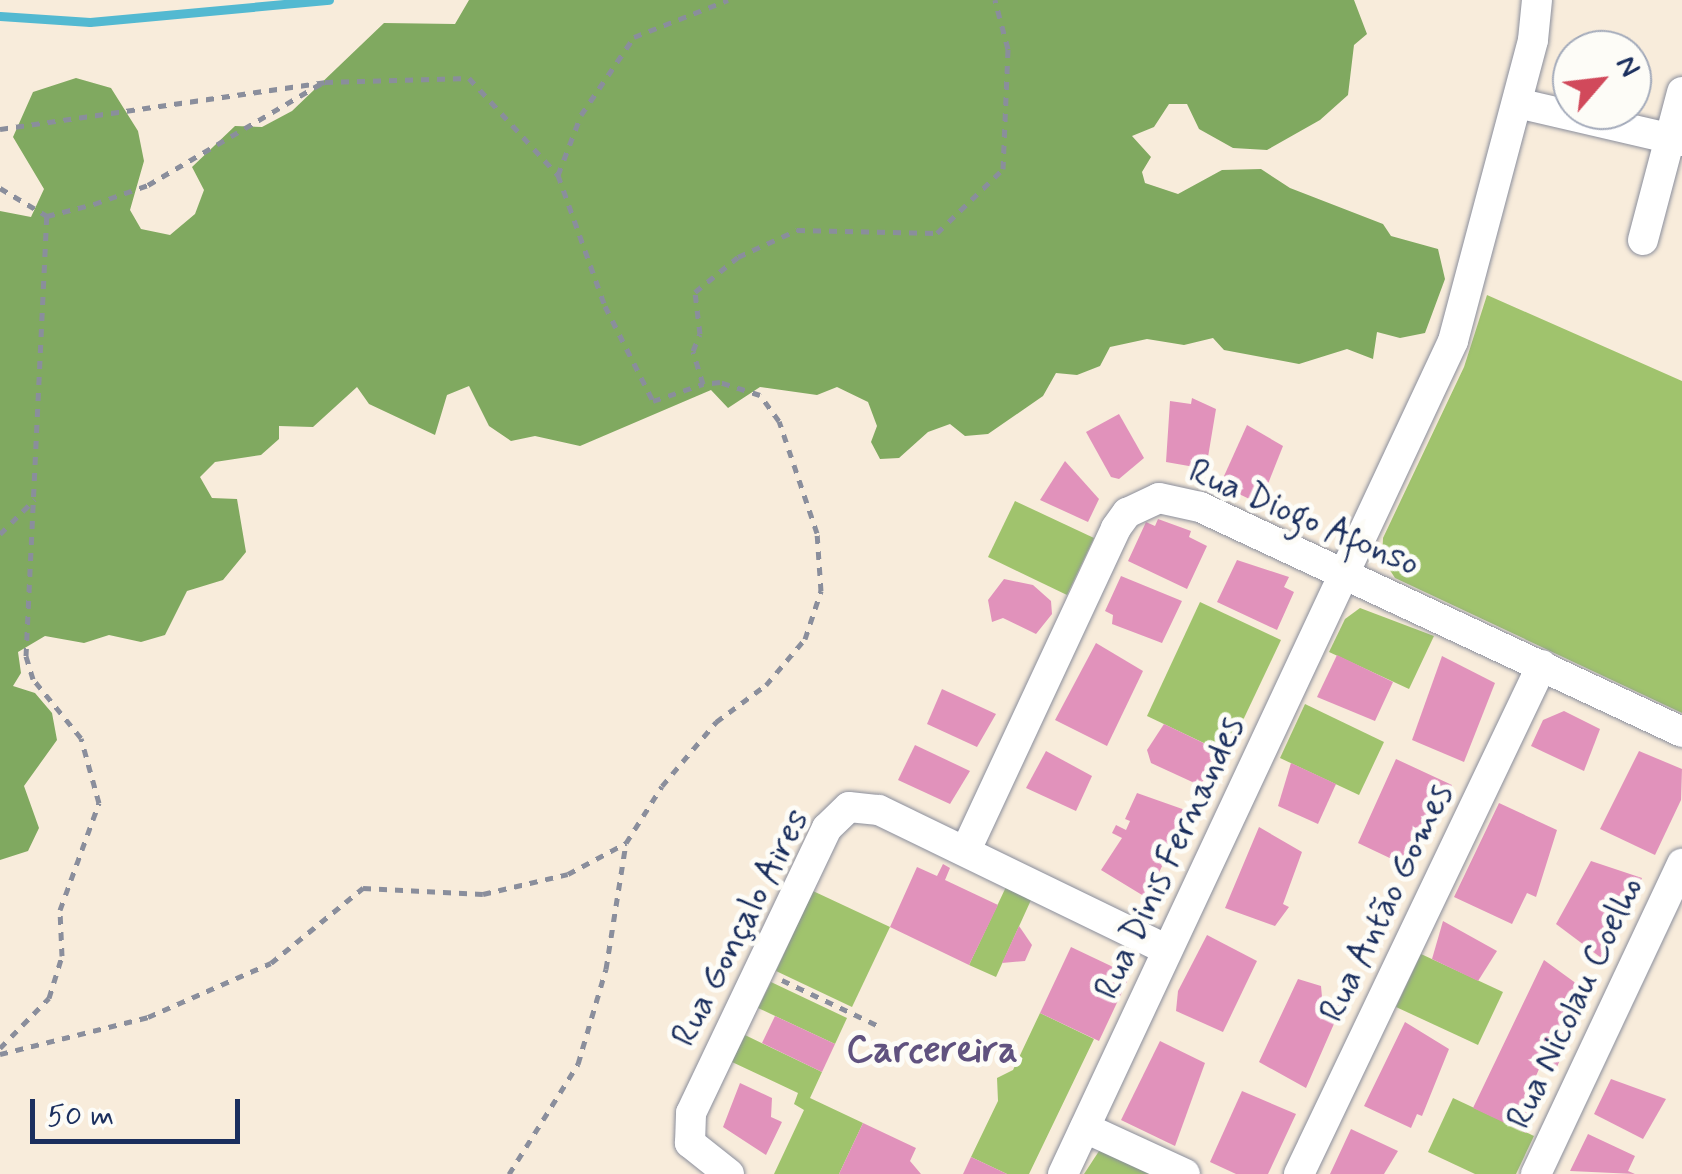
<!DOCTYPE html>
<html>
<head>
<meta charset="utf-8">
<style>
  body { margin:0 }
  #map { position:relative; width:1682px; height:1174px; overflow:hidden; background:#f8ecdb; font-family:Mynerve,sans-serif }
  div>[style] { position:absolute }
  .green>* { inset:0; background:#a0c36d }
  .forest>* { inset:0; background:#80a960 }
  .stream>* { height:9px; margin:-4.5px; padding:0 4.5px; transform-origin:4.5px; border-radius:4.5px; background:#53b9d1 }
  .building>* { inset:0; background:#e192bb }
  .path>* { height:5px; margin-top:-2.5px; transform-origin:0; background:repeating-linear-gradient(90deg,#8a8e9c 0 8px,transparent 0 16px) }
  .roads { filter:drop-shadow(0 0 2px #8a8e9c) drop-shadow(0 0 2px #8a8e9c) }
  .street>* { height:30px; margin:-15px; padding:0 15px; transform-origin:15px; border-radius:15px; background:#fff }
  span { translate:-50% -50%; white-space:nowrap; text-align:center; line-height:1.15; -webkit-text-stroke:10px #fdfcf7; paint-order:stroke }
  .street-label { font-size:35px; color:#1b2f5e }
  .neighbourhood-label { font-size:38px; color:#60527f; font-weight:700 }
  .north { position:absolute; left:1552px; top:30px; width:100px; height:100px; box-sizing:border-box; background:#fdfcf7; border:2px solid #a3aaba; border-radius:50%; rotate:62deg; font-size:28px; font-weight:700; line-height:40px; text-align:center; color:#1b2f5e }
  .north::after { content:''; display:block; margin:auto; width:35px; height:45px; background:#d1495b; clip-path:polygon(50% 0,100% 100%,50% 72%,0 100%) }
  .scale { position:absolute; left:30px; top:1099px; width:210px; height:45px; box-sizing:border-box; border:5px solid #1b2f5e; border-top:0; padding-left:12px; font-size:30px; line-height:35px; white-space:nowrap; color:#1b2f5e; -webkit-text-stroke:8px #fdfcf7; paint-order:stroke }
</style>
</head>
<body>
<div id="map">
  <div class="green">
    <i style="clip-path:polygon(1487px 295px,1682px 381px,1682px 713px,1395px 578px,1382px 558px,1383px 538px,1464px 367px)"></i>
    <i style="clip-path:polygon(1015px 501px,1094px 538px,1067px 595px,988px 557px)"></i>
    <i style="clip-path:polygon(1200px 602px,1281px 640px,1227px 754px,1147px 716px)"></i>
    <i style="clip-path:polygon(1360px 608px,1434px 636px,1409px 689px,1329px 652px,1345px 619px)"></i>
    <i style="clip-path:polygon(1305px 704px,1384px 742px,1359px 795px,1280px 758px)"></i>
    <i style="clip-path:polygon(1006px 887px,1031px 900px,996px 977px,969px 965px)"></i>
    <i style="clip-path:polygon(813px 891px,890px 927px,852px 1007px,776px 971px)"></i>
    <i style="clip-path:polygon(1421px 954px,1503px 992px,1478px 1045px,1396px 1007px)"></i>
    <i style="clip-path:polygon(771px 982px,847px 1018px,835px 1044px,758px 1008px)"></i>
    <i style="clip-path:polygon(1040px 1013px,1094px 1039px,1029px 1174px,1007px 1174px,971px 1157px,998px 1101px,997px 1078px,1013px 1070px)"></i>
    <i style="clip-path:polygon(745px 1035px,822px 1072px,810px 1098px,863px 1123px,839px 1174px,774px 1174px,804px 1110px,794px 1104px,798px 1093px,732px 1062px)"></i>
    <i style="clip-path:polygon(1453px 1098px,1534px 1136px,1516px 1174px,1475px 1174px,1428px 1152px)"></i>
    <i style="clip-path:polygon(1101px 1148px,1169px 1174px,1084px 1174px)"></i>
  </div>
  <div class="forest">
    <i style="clip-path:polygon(469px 0,1354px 0,1367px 34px,1354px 45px,1348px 95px,1320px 120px,1267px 150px,1233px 148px,1199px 129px,1187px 104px,1169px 104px,1154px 127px,1132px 136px,1151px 157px,1142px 172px,1145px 183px,1178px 194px,1222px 170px,1261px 169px,1290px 188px,1383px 224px,1391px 236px,1438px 249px,1445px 279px,1425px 333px,1400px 338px,1377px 332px,1373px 359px,1347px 349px,1299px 364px,1224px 350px,1213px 338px,1184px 345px,1147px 339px,1110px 347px,1100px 366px,1077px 375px,1056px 373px,1043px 396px,988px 434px,965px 436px,950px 424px,928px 432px,899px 458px,880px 459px,871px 442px,877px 426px,868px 402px,837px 387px,817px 395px,760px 387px,728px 408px,711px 390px,580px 446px,535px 436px,511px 441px,489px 426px,469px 386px,447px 395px,435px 435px,369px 404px,357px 387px,313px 427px,279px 426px,279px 439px,261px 455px,215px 462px,200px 477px,212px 498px,237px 499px,246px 552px,223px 580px,187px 591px,165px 635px,141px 642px,109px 635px,84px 643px,45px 636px,18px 652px,21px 673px,13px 686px,35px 693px,52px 713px,57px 740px,24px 786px,39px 828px,28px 851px,0 860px,0 211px,31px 217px,44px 189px,13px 137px,33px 92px,76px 78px,111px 88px,138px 131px,144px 161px,130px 210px,141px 229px,170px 235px,195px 214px,204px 190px,192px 167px,235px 126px,262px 127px,292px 111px,384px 23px,455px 24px)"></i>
  </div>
  <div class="stream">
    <i style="left:0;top:16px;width:90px;rotate:3.8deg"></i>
    <i style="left:90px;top:22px;width:240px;rotate:-5.3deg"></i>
  </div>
  <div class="building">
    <i style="clip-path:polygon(1192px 398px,1216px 409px,1206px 469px,1166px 462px,1170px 401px,1191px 404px)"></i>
    <i style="clip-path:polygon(1119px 414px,1144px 458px,1119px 479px,1111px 477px,1086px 432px)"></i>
    <i style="clip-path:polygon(1247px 425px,1283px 446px,1260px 504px,1220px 485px)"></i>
    <i style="clip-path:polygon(1065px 461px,1099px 499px,1088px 522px,1040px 500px)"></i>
    <i style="clip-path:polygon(1158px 519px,1191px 531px,1189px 537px,1207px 546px,1187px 589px,1128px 561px,1146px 522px,1155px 526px)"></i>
    <i style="clip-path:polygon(1237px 560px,1289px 577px,1284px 587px,1294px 592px,1277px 630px,1217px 602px)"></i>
    <i style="clip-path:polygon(1121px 576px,1182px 601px,1162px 643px,1112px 624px,1113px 615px,1105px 611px)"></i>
    <i style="clip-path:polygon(1004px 579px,1033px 585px,1051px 601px,1052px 614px,1036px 634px,1003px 618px,992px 622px,988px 600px)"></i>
    <i style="clip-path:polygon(1096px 643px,1143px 671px,1107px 746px,1055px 720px)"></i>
    <i style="clip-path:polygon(1337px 655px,1393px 682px,1375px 721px,1317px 697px)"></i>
    <i style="clip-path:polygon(1442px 656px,1495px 683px,1464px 762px,1412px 740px)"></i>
    <i style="clip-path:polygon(942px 689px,996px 714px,977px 747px,927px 724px)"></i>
    <i style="clip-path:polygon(1564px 711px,1600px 729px,1584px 771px,1531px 746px,1543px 720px)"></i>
    <i style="clip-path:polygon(1164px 724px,1218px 750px,1201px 786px,1151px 763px,1147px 750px)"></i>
    <i style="clip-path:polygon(915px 745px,970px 771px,950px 804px,898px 780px)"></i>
    <i style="clip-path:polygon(1046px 751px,1092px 776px,1076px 811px,1026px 788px)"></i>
    <i style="clip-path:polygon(1639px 751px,1682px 769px,1681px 800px,1655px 855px,1600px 829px)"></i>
    <i style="clip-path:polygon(1396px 759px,1452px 785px,1437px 818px,1430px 817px,1413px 869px,1358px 843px)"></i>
    <i style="clip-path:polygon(1291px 763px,1336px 784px,1318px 824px,1278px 806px)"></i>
    <i style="clip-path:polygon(1137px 793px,1188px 811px,1147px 898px,1101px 870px,1122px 838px,1112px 833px,1116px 825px,1126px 830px,1130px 821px,1125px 819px)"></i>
    <i style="clip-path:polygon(1499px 803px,1557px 830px,1536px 897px,1527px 893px,1512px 924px,1454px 897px)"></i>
    <i style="clip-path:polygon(1259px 827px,1302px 852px,1283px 904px,1289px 907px,1275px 926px,1225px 908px)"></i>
    <i style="clip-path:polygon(1591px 861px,1642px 878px,1604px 960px,1556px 924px)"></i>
    <i style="clip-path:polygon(943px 864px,950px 868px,945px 880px,998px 905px,969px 965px,890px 927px,917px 867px,937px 876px)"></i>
    <i style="clip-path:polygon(1443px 921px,1497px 951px,1478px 981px,1432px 959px)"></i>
    <i style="clip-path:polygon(1019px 926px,1032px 945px,1025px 961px,1002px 963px)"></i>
    <i style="clip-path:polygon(1207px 935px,1257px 961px,1223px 1032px,1176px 1011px,1178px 991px)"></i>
    <i style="clip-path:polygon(1071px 947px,1130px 975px,1099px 1041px,1040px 1013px)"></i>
    <i style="clip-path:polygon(1544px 960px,1588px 992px,1557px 1067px,1543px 1060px,1532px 1085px,1545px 1091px,1526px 1133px,1473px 1108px)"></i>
    <i style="clip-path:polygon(1298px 979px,1321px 986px,1322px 997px,1337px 1000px,1340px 1010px,1306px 1088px,1259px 1062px)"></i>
    <i style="clip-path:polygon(775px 1016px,835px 1044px,822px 1072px,762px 1043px)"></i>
    <i style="clip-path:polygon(1405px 1022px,1449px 1049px,1422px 1116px,1417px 1114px,1411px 1128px,1364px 1106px)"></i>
    <i style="clip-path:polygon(1160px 1041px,1205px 1063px,1175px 1146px,1121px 1120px)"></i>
    <i style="clip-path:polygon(1611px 1079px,1666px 1099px,1643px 1139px,1594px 1114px)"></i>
    <i style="clip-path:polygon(740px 1083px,772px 1098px,771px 1117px,782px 1122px,766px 1155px,723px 1127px)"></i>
    <i style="clip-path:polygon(1242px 1091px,1296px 1114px,1268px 1174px,1236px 1174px,1210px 1162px)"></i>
    <i style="clip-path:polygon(863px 1123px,916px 1148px,910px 1161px,921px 1174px,839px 1174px)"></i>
    <i style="clip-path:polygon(1351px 1129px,1398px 1151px,1384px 1174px,1330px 1174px)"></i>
    <i style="clip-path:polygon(1588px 1134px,1635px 1156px,1628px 1171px,1635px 1174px,1570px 1171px)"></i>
    <i style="clip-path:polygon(971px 1157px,1007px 1174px,963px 1174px)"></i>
  </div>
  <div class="path">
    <i style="left:0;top:129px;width:328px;rotate:-8.2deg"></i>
    <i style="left:325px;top:82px;width:144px;rotate:-1.6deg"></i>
    <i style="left:469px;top:78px;width:132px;rotate:47.5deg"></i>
    <i style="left:558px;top:175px;width:139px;rotate:70.3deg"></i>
    <i style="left:605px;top:306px;width:106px;rotate:63.2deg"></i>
    <i style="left:653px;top:401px;width:53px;rotate:-18.8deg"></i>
    <i style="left:558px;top:175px;width:64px;rotate:-69deg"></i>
    <i style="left:581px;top:115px;width:94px;rotate:-55.8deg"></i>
    <i style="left:634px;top:37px;width:101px;rotate:-21.5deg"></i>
    <i style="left:0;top:188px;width:55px;rotate:30.8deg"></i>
    <i style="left:47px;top:216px;width:49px;rotate:-14.3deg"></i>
    <i style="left:94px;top:204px;width:57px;rotate:-19.4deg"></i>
    <i style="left:148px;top:185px;width:202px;rotate:-30.4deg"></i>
    <i style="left:0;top:534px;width:49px;rotate:-45deg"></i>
    <i style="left:782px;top:980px;width:107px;rotate:25.4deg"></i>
    <i style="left:0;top:1048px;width:70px;rotate:-45.6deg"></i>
    <i style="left:49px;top:998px;width:44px;rotate:-72.8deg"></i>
    <i style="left:62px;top:956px;width:46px;rotate:-92.5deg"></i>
    <i style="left:60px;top:910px;width:114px;rotate:-70deg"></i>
    <i style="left:99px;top:803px;width:67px;rotate:-105.5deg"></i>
    <i style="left:81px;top:738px;width:76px;rotate:-129.1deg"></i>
    <i style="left:33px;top:679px;width:24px;rotate:-107deg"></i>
    <i style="left:26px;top:656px;width:441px;rotate:-87.3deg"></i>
    <i style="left:0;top:1054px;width:153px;rotate:-14deg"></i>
    <i style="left:148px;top:1017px;width:134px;rotate:-23.7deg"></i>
    <i style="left:271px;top:963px;width:119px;rotate:-39.2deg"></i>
    <i style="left:363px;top:888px;width:120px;rotate:2.9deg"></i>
    <i style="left:483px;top:894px;width:87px;rotate:-13.2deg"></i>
    <i style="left:568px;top:874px;width:66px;rotate:-28.1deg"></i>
    <i style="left:509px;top:1174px;width:130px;rotate:-57.9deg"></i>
    <i style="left:578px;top:1064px;width:99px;rotate:-73.6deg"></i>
    <i style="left:606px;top:969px;width:128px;rotate:-81deg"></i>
    <i style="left:626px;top:843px;width:67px;rotate:-57.7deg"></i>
    <i style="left:662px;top:786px;width:84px;rotate:-49.8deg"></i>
    <i style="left:716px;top:722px;width:62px;rotate:-36.5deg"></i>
    <i style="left:766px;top:685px;width:60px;rotate:-49.7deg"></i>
    <i style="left:805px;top:639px;width:51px;rotate:-71.6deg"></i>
    <i style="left:821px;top:591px;width:58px;rotate:-93.9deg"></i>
    <i style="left:817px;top:533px;width:118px;rotate:-108.7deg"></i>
    <i style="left:779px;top:421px;width:32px;rotate:-126deg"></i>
    <i style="left:760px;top:395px;width:42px;rotate:-162deg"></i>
    <i style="left:720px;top:382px;width:17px;rotate:173deg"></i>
    <i style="left:703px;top:384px;width:34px;rotate:-107deg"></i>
    <i style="left:693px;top:351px;width:18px;rotate:-68deg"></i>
    <i style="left:700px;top:334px;width:42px;rotate:-96.8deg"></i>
    <i style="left:695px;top:292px;width:55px;rotate:-39.1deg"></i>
    <i style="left:738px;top:257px;width:65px;rotate:-24.6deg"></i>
    <i style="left:797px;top:230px;width:140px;rotate:1.2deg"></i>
    <i style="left:937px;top:233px;width:92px;rotate:-44.1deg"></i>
    <i style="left:1003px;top:169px;width:120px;rotate:-87.6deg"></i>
    <i style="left:1008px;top:49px;width:51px;rotate:-104.9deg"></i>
  </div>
  <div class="roads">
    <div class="street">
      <i style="left:1517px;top:103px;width:169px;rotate:13deg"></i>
      <i style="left:1643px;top:240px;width:153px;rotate:-75.2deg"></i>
      <i style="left:966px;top:850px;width:355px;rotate:-65deg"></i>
      <i style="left:1116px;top:528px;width:19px;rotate:-54deg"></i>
      <i style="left:1127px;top:513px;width:35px;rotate:-25deg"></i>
      <i style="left:1159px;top:498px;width:42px;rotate:12.4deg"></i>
      <i style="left:1200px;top:507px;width:532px;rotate:25.02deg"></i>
      <i style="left:1085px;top:1128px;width:110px;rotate:24.7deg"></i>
      <i style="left:729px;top:1174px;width:50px;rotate:-141.5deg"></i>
      <i style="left:690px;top:1143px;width:30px;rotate:-88deg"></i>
      <i style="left:691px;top:1113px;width:316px;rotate:-64.5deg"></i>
      <i style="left:827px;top:828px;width:30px;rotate:-44deg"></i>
      <i style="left:849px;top:807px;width:30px;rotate:6deg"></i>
      <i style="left:879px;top:810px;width:320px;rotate:25.9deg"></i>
      <i style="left:1063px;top:1174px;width:920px;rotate:-64.91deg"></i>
      <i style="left:1453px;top:341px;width:311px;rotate:-75.1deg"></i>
      <i style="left:1533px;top:40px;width:40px;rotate:-84.3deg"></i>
      <i style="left:1299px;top:1174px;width:564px;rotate:-64.48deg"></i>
      <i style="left:1536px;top:1174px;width:343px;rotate:-64.8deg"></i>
    </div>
  </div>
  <div class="street-label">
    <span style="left:1304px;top:518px;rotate:23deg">Rua Diogo Afonso</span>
    <span style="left:1170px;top:858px;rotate:-65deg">Rua Dinis Fernandes</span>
    <span style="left:1387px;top:903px;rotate:-64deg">Rua Antão Gomes</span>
    <span style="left:741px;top:928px;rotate:-63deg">Rua Gonçalo Aires</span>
    <span style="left:1575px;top:1003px;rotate:-65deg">Rua Nicolau Coelho</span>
  </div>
  <div class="neighbourhood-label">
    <span style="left:932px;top:1051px">Carcereira</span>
  </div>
  <div class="north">N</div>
  <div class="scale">50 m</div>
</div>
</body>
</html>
